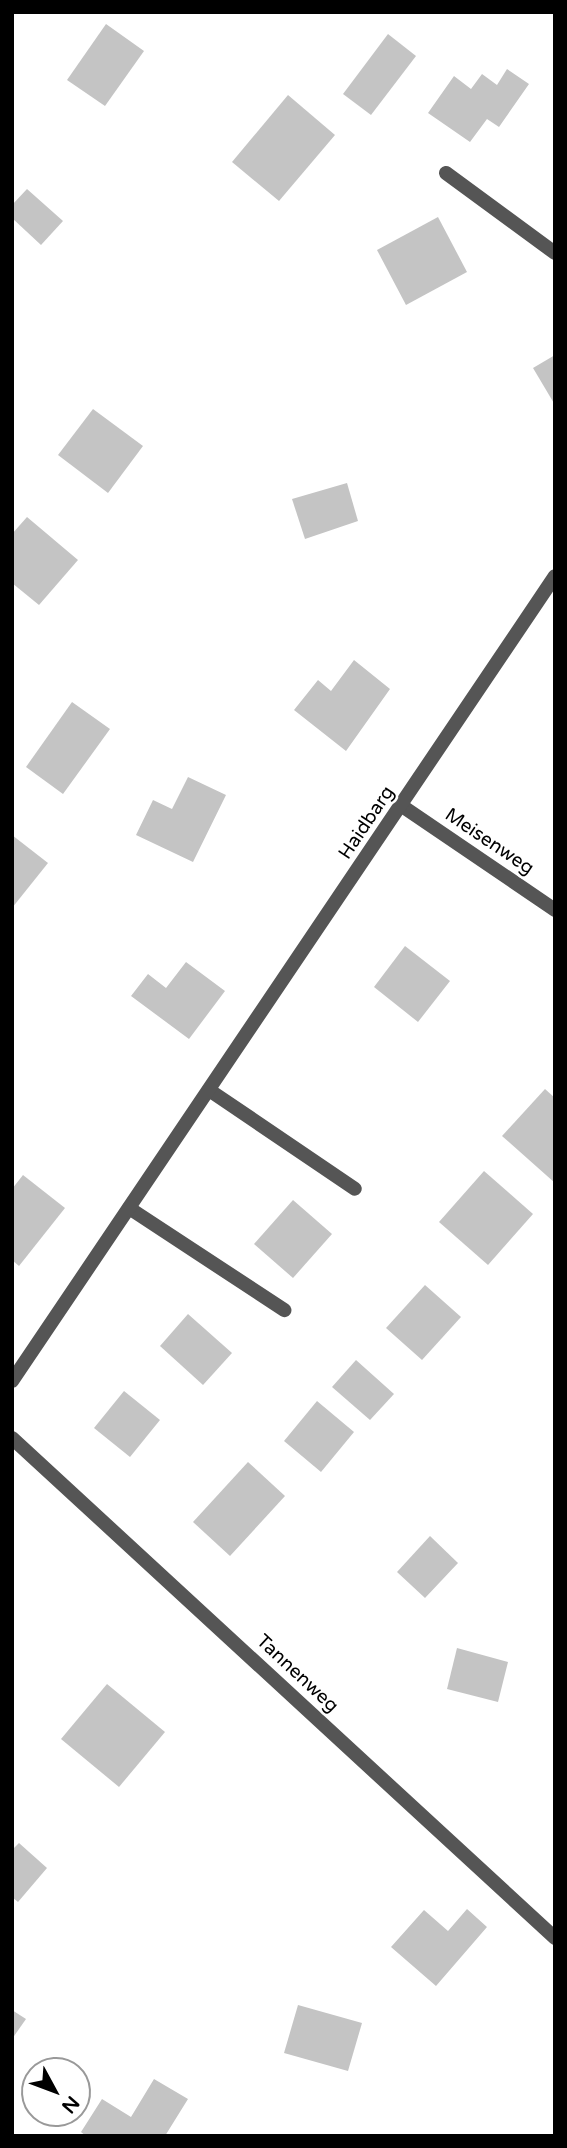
<!DOCTYPE html>
<html>
<head>
<meta charset="utf-8">
<style>
  body { margin:0 }
  #map { position:relative; width:567px; height:2148px; overflow:hidden; background:#fff; font-family:"Varela Round",sans-serif }
  div>[style] { position:absolute }
  .building>* { inset:0; background:#c4c4c4 }
  .minor>* { height:14px; margin:-7px; padding:0 7px; transform-origin:7px; border-radius:7px; background:#555 }
  span { translate:-50% -50%; white-space:nowrap; text-align:center; line-height:1.15; -webkit-text-stroke:5px #fff; paint-order:stroke }
  .street-label { font-size:19px; color:#000 }
  .frame { position:absolute; inset:0; border:14px solid #000; pointer-events:none }
  .north { position:absolute; left:21px; top:2057px; width:70px; height:70px; box-sizing:border-box; background:#fff; border:2px solid #999; border-radius:50%; rotate:131deg; font-size:19px; font-weight:700; line-height:28px; text-align:center; color:#000 }
  .north::after { content:''; display:block; margin:auto; width:24px; height:32px; background:#000; clip-path:polygon(50% 0,100% 100%,50% 72%,0 100%) }
</style>
</head>
<body>
<div id="map">
  <div class="building">
    <i style="clip-path:polygon(106px 24px,144px 51px,105px 106px,67px 80px)"></i>
    <i style="clip-path:polygon(388px 34px,416px 56px,371px 115px,343px 94px)"></i>
    <i style="clip-path:polygon(507px 69px,529px 84px,499px 127px,487px 119px,470px 142px,428px 113px,454px 76px,471px 89px,482px 74px,497px 85px)"></i>
    <i style="clip-path:polygon(288px 95px,335px 135px,279px 201px,232px 162px)"></i>
    <i style="clip-path:polygon(27px 189px,63px 221px,41px 245px,12px 218px,12px 205px)"></i>
    <i style="clip-path:polygon(438px 217px,467px 272px,406px 305px,377px 250px)"></i>
    <i style="clip-path:polygon(555px 355px,555px 405px,533px 368px)"></i>
    <i style="clip-path:polygon(93px 409px,143px 446px,108px 493px,58px 455px)"></i>
    <i style="clip-path:polygon(347px 483px,358px 521px,305px 539px,292px 499px)"></i>
    <i style="clip-path:polygon(27px 517px,78px 560px,39px 605px,12px 583px,12px 534px)"></i>
    <i style="clip-path:polygon(354px 660px,390px 689px,346px 751px,294px 710px,318px 680px,331px 691px)"></i>
    <i style="clip-path:polygon(72px 702px,110px 729px,63px 794px,26px 767px)"></i>
    <i style="clip-path:polygon(188px 777px,226px 795px,193px 862px,136px 835px,153px 800px,172px 809px)"></i>
    <i style="clip-path:polygon(12px 835px,48px 863px,12px 908px)"></i>
    <i style="clip-path:polygon(405px 946px,450px 981px,418px 1022px,374px 987px)"></i>
    <i style="clip-path:polygon(186px 962px,225px 991px,189px 1039px,131px 996px,148px 974px,166px 988px)"></i>
    <i style="clip-path:polygon(545px 1089px,555px 1098px,555px 1183px,502px 1136px)"></i>
    <i style="clip-path:polygon(484px 1171px,533px 1214px,488px 1265px,439px 1222px)"></i>
    <i style="clip-path:polygon(23px 1175px,65px 1208px,19px 1266px,12px 1260px,12px 1189px)"></i>
    <i style="clip-path:polygon(293px 1200px,332px 1234px,293px 1278px,254px 1244px)"></i>
    <i style="clip-path:polygon(425px 1285px,461px 1317px,422px 1360px,386px 1328px)"></i>
    <i style="clip-path:polygon(188px 1314px,232px 1353px,203px 1385px,160px 1346px)"></i>
    <i style="clip-path:polygon(356px 1360px,394px 1394px,370px 1420px,332px 1387px)"></i>
    <i style="clip-path:polygon(124px 1391px,160px 1420px,130px 1457px,94px 1428px)"></i>
    <i style="clip-path:polygon(317px 1401px,354px 1432px,321px 1472px,284px 1441px)"></i>
    <i style="clip-path:polygon(248px 1462px,285px 1496px,230px 1556px,193px 1522px)"></i>
    <i style="clip-path:polygon(430px 1536px,458px 1563px,425px 1598px,397px 1572px)"></i>
    <i style="clip-path:polygon(457px 1648px,508px 1662px,498px 1702px,447px 1689px)"></i>
    <i style="clip-path:polygon(107px 1684px,165px 1732px,119px 1787px,61px 1739px)"></i>
    <i style="clip-path:polygon(19px 1843px,47px 1868px,18px 1902px,12px 1897px,12px 1850px)"></i>
    <i style="clip-path:polygon(467px 1909px,487px 1927px,436px 1986px,391px 1947px,424px 1910px,448px 1931px)"></i>
    <i style="clip-path:polygon(298px 2005px,362px 2023px,348px 2071px,284px 2053px)"></i>
    <i style="clip-path:polygon(12px 2010px,26px 2019px,12px 2039px)"></i>
    <i style="clip-path:polygon(154px 2079px,188px 2099px,165px 2136px,86px 2136px,81px 2132px,102px 2099px,131px 2117px)"></i>
  </div>
  <div class="minor">
    <i style="left:446px;top:173px;width:135px;rotate:36.3deg"></i>
    <i style="left:402px;top:806px;width:185px;rotate:34.2deg"></i>
    <i style="left:209px;top:1090px;width:176px;rotate:34.1deg"></i>
    <i style="left:129px;top:1208px;width:186px;rotate:33.3deg"></i>
    <i style="left:12px;top:1381px;width:971px;rotate:-56deg"></i>
    <i style="left:12px;top:1438px;width:738px;rotate:42.64deg"></i>
  </div>
  <div class="street-label">
    <span style="left:367px;top:823px;rotate:-56deg">Haidbarg</span>
    <span style="left:489px;top:842px;rotate:34deg">Meisenweg</span>
    <span style="left:297px;top:1674px;rotate:43deg">Tannenweg</span>
  </div>
  <div class="frame"></div>
  <div class="north">N</div>
</div>
</body>
</html>
